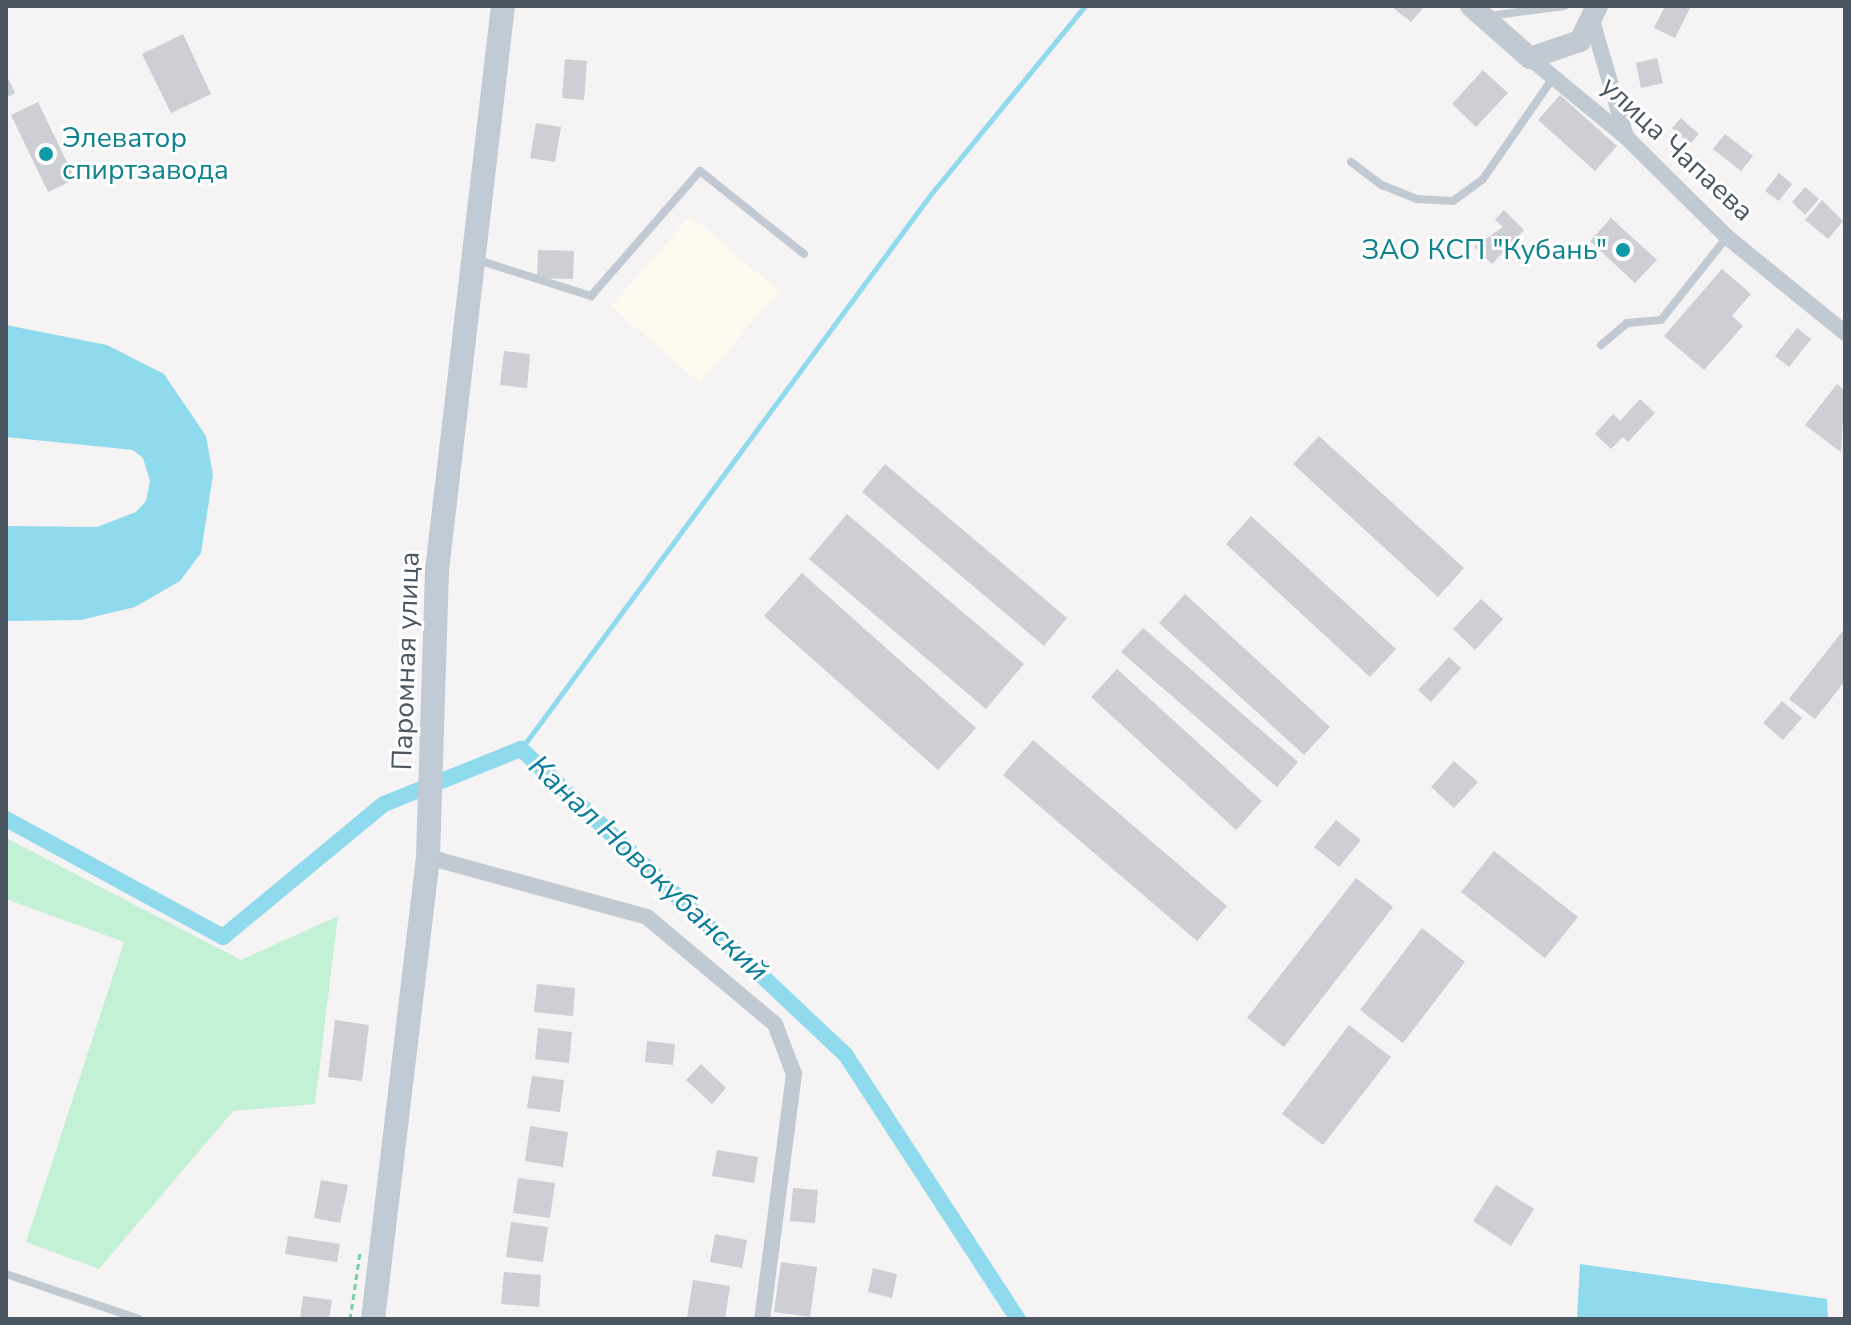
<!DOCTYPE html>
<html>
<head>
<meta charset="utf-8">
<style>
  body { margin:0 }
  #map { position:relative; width:1851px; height:1325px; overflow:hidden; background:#f5f3f3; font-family:"Nunito Sans",sans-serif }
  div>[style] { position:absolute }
  .commercial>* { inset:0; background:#fdf9ef }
  .green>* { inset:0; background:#c3f1d5 }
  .water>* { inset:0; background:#90daee }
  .stream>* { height:5px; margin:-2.5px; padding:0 2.5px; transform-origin:2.5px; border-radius:2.5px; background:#90daee }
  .canal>* { height:16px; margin:-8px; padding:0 8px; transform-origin:8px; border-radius:8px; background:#90daee }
  .building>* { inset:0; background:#cdcfd5 }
  .path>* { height:3px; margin-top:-1.5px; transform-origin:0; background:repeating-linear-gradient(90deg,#7ad0a6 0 6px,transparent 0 10px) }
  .service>* { height:8px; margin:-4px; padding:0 4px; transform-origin:4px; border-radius:4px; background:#c1cad2 }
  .minor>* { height:16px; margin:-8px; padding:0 8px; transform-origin:8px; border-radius:8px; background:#c1cad2 }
  .tertiary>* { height:22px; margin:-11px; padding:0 11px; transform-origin:11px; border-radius:11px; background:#c1cad2 }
  .secondary>* { height:24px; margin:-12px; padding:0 12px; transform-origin:12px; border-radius:12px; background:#c1cbd6 }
  .dots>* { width:22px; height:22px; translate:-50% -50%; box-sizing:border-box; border:4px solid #fff; border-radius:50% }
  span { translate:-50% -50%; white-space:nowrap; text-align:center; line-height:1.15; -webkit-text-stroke:6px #fff; paint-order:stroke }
  .culture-label { font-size:28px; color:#0d838f }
  .left { translate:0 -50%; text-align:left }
  .right { translate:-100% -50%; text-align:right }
  .street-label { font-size:28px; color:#4a5661 }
  .water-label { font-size:30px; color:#0c7c9b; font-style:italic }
  .frame { position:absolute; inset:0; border:8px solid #4a5661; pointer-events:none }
</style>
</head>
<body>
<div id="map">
  <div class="commercial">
    <i style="clip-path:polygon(690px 216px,779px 291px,700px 383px,611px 306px)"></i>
  </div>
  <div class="green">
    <i style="clip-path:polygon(6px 838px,241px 960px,338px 916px,315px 1104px,233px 1111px,99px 1269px,26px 1242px,124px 942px,6px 899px)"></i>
  </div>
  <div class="water">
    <i style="clip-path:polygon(6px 325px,107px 345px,164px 374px,206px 436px,213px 475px,201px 553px,180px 581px,135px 607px,81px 620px,6px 621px,6px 526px,97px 527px,136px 512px,146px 501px,150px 481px,143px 458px,133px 450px,6px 437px)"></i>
    <i style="clip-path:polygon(1580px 1264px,1827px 1299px,1828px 1319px,1577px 1319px)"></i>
  </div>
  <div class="stream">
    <i style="left:521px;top:749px;width:690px;rotate:-53.55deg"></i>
    <i style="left:931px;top:194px;width:243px;rotate:-50.7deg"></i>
  </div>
  <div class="canal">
    <i style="left:6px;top:819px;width:247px;rotate:28.5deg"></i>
    <i style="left:223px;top:937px;width:209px;rotate:-39.6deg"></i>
    <i style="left:384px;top:804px;width:148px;rotate:-21.9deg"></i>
    <i style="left:521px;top:749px;width:445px;rotate:43.3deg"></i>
    <i style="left:845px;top:1054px;width:316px;rotate:56.9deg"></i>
  </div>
  <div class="building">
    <i style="clip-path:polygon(1391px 6px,1425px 6px,1411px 22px)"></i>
    <i style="clip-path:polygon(1665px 6px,1691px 6px,1675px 38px,1654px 28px)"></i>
    <i style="clip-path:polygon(183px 34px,211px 94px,171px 113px,142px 54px)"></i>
    <i style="clip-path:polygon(1657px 58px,1663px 83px,1641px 88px,1636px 63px)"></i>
    <i style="clip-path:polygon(565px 59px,587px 61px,584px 100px,562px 98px)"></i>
    <i style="clip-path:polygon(1483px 70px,1508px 93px,1476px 127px,1452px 104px)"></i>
    <i style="clip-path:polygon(6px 74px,15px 93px,6px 98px)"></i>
    <i style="clip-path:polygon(1560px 95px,1617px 146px,1595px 171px,1538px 120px)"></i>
    <i style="clip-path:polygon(38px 102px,75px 179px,48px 192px,11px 115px)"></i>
    <i style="clip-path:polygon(1681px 118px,1699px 134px,1690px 144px,1672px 128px)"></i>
    <i style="clip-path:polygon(536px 123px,561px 127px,555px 162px,530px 158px)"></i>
    <i style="clip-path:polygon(1725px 134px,1753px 156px,1741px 171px,1713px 149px)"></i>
    <i style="clip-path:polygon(1779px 173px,1792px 184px,1779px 201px,1765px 191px)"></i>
    <i style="clip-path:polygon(1805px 187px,1819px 199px,1805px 215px,1792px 202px)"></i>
    <i style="clip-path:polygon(1822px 200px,1843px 221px,1828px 239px,1805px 220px)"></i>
    <i style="clip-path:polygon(1504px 210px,1524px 230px,1492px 264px,1474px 247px,1503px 227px,1495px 220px)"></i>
    <i style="clip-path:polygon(1611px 218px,1657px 260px,1635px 283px,1590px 241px)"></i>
    <i style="clip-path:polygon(538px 250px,574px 251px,573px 279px,537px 278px)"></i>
    <i style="clip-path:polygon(1722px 269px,1751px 294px,1732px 316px,1743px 326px,1704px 370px,1664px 336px)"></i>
    <i style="clip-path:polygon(1797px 328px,1811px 339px,1789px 367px,1775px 356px)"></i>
    <i style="clip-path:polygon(504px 351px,530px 354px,527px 388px,500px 385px)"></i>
    <i style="clip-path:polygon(1837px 384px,1845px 391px,1841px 452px,1805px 425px)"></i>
    <i style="clip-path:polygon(1640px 399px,1655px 413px,1628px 442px,1623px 437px,1611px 449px,1595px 434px,1613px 414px,1620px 421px)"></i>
    <i style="clip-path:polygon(1319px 436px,1464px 568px,1438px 597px,1293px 464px)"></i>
    <i style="clip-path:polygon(885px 464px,1067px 618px,1044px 646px,862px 492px)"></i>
    <i style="clip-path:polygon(847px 514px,1024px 664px,986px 709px,809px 559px)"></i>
    <i style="clip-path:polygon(1251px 516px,1396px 649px,1370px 677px,1226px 544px)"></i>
    <i style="clip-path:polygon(802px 573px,976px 728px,938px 770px,764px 616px)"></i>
    <i style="clip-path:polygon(1185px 594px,1330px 727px,1304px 755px,1159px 623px)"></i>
    <i style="clip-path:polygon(1481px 599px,1503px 619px,1475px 650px,1453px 629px)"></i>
    <i style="clip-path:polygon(1143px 628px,1298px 762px,1277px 787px,1121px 652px)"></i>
    <i style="clip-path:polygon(1845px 628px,1845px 681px,1815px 719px,1789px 699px)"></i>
    <i style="clip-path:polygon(1449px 657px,1461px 668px,1431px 702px,1418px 690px)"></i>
    <i style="clip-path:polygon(1117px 669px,1262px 801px,1236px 830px,1091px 697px)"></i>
    <i style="clip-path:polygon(1782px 701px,1802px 718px,1783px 740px,1763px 723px)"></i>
    <i style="clip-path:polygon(1033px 740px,1227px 906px,1197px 941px,1003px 775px)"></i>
    <i style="clip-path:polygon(1454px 761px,1478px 782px,1454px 808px,1431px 787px)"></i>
    <i style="clip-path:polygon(1336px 820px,1361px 840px,1339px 867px,1314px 847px)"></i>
    <i style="clip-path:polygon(1494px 851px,1578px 917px,1545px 958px,1461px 892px)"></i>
    <i style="clip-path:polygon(1356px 878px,1393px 907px,1284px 1047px,1247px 1018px)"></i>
    <i style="clip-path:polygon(1422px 928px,1465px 962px,1403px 1043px,1360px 1010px)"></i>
    <i style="clip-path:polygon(537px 984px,575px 988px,573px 1016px,534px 1012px)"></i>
    <i style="clip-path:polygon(335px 1020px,369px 1025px,362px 1081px,328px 1077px)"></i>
    <i style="clip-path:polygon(1349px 1025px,1391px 1057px,1323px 1145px,1282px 1114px)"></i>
    <i style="clip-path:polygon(538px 1028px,572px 1032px,569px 1063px,535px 1059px)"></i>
    <i style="clip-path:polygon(647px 1041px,675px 1044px,673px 1065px,645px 1062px)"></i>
    <i style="clip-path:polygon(701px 1064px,726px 1088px,712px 1104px,686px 1080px)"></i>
    <i style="clip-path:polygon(532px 1076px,564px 1080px,560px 1112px,527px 1108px)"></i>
    <i style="clip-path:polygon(530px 1126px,568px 1132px,563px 1167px,525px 1161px)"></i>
    <i style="clip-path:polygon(717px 1150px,758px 1157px,754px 1183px,712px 1176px)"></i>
    <i style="clip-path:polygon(518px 1178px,555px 1183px,550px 1218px,513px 1213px)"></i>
    <i style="clip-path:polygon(321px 1180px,348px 1185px,340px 1223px,314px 1218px)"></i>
    <i style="clip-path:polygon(1496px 1185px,1534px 1209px,1511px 1246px,1473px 1221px)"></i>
    <i style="clip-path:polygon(793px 1188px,818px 1190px,815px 1223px,790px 1221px)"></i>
    <i style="clip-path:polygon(511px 1222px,548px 1227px,543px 1262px,506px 1257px)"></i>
    <i style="clip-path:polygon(715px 1234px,747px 1240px,742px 1268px,710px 1262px)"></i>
    <i style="clip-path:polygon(288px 1236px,340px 1244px,337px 1262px,285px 1254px)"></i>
    <i style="clip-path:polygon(781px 1262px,817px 1267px,810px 1317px,774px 1312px)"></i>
    <i style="clip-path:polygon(873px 1268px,897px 1274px,892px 1298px,868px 1292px)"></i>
    <i style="clip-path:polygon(504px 1272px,541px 1275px,539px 1307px,501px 1304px)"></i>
    <i style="clip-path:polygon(693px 1280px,730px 1286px,725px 1319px,687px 1318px)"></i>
    <i style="clip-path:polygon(303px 1296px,332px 1300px,329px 1319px,300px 1319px)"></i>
  </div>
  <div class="path">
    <i style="left:350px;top:1319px;width:67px;rotate:-81.4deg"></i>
  </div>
  <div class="service">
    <i style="left:1489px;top:16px;width:76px;rotate:-7.6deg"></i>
    <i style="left:1351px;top:162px;width:39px;rotate:37deg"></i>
    <i style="left:1382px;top:185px;width:38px;rotate:22deg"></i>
    <i style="left:1417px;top:199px;width:36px;rotate:3deg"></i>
    <i style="left:1453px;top:201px;width:37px;rotate:-36deg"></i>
    <i style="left:1483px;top:179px;width:123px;rotate:-55.3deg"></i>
    <i style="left:478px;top:260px;width:119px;rotate:17.7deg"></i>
    <i style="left:591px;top:296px;width:166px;rotate:-48.9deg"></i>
    <i style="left:700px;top:171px;width:133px;rotate:38.6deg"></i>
    <i style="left:1601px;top:345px;width:34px;rotate:-40deg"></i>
    <i style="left:1627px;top:323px;width:34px;rotate:-5deg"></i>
    <i style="left:1661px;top:320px;width:106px;rotate:-51.5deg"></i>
    <i style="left:6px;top:1274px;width:140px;rotate:18.7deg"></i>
  </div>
  <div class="minor">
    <i style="left:1591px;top:17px;width:125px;rotate:73.7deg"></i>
    <i style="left:1530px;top:58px;width:124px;rotate:39.5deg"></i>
    <i style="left:1626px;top:137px;width:142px;rotate:44.7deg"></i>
    <i style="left:1727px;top:237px;width:152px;rotate:39.1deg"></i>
    <i style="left:428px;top:857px;width:227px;rotate:15.3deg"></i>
    <i style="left:647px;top:917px;width:167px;rotate:39.9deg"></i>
    <i style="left:775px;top:1024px;width:53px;rotate:69.2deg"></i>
    <i style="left:794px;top:1074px;width:247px;rotate:97.4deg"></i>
  </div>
  <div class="tertiary">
    <i style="left:1471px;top:6px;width:79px;rotate:41.4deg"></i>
    <i style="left:1530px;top:58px;width:53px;rotate:-18.8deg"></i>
    <i style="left:1580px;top:41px;width:39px;rotate:-64deg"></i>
  </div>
  <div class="secondary">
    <i style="left:373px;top:1319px;width:465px;rotate:-83.2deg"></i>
    <i style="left:428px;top:857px;width:287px;rotate:-88.2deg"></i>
    <i style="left:437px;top:570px;width:568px;rotate:-83.33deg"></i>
  </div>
  <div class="dots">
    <i style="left:46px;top:154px;background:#0f9aa8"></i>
    <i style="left:1623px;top:250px;background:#0f9aa8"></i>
  </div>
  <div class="culture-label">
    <span class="left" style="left:62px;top:154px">Элеватор<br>спиртзавода</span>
    <span class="right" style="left:1607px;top:250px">ЗАО КСП "Кубань"</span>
  </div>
  <div class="street-label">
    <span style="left:1677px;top:149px;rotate:43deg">улица Чапаева</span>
    <span style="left:406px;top:661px;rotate:-88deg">Паромная улица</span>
  </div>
  <div class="water-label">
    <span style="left:648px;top:869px;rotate:43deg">Канал Новокубанский</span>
  </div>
  <div class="frame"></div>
</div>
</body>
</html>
